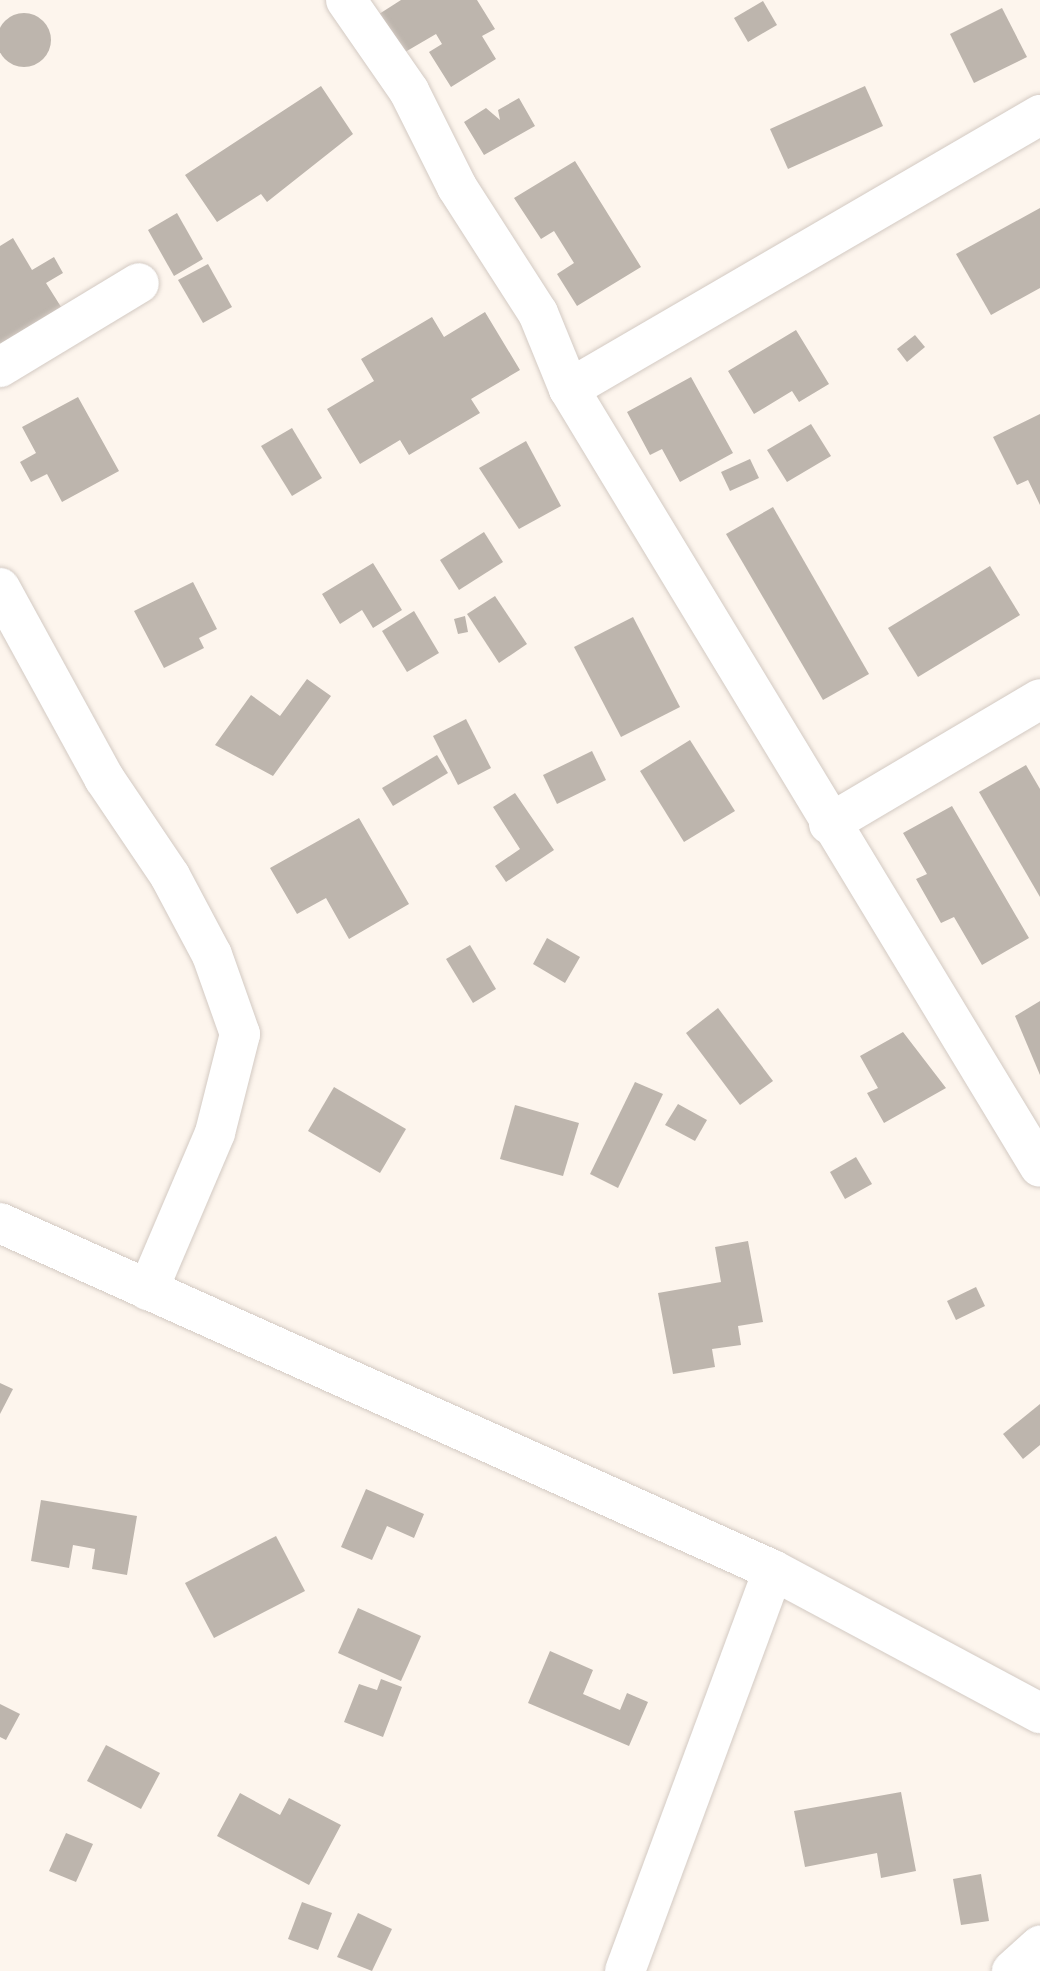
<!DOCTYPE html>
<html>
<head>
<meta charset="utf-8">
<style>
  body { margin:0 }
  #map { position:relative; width:1040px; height:1971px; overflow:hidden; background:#fdf5ed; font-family:Arial,sans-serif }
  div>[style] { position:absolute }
  .building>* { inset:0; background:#bdb5ad }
  .round { border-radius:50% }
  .roads { filter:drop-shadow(0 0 2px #d3cac3) drop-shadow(0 0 2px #d3cac3) }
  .minor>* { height:40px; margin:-20px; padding:0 20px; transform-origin:20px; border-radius:20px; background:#fff }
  span { translate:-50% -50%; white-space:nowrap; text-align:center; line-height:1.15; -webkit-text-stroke:6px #fdf5ed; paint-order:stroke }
</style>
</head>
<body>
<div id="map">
  <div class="building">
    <i style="clip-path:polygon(401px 0,477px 0,495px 29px,482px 36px,496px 59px,451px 87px,429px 52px,442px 44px,436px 34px,400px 55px,376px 16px)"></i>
    <i style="clip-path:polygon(763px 1px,777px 25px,748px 42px,734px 18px)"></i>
    <i style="clip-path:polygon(1002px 8px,1027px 57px,974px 83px,950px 34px)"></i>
    <i class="round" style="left:-3px;top:13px;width:54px;height:54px"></i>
    <i style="clip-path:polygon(321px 86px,353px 134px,267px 202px,261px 194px,217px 222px,185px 175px)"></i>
    <i style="clip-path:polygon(865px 86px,883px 126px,788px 169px,770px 129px)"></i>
    <i style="clip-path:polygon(519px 98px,535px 126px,484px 155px,464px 122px,486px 108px,500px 120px,498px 110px)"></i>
    <i style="clip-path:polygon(575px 161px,641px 267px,577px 306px,557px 274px,574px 263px,554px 231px,541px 239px,514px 198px)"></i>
    <i style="clip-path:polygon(1040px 208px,1040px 288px,991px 315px,956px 254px)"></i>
    <i style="clip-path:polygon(177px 213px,203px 259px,174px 276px,148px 230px)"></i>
    <i style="clip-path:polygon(13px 238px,32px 270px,54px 257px,63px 273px,46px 283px,63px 310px,0 349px,0 246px)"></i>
    <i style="clip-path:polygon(208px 264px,232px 307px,203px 323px,178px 280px)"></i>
    <i style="clip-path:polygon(485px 312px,520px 370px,471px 399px,480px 413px,409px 455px,400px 440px,360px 464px,327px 409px,374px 381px,361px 359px,432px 317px,444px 337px)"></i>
    <i style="clip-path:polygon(796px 330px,829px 384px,799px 402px,792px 391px,754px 414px,728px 371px)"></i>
    <i style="clip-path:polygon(915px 335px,925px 347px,907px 362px,897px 349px)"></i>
    <i style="clip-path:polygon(691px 377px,733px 453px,680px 482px,662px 449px,650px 455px,627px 412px)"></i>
    <i style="clip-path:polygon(78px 397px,119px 471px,62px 502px,47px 474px,31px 482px,20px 462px,36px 453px,22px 427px)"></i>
    <i style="clip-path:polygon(1040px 414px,1040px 505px,1028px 480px,1017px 485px,993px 437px)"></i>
    <i style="clip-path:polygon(811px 424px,831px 456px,787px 482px,767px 450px)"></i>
    <i style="clip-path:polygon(292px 428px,322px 478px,292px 496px,261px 446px)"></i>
    <i style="clip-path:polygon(526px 441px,561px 506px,519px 529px,479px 468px)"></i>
    <i style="clip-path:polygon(750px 459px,759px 478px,730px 491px,721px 472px)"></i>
    <i style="clip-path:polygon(773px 507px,869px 674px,823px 700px,726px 534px)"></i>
    <i style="clip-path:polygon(484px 532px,503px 562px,459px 590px,440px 560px)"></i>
    <i style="clip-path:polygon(373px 563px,402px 610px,373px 628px,362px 610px,340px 624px,322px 594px)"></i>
    <i style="clip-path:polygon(990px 566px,1020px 615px,918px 677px,888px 628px)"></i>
    <i style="clip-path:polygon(193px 582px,217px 629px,199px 638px,204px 648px,164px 668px,134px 611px)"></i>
    <i style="clip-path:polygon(495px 596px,527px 644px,499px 663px,467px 614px)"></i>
    <i style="clip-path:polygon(414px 611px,439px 653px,407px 672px,382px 631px)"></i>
    <i style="clip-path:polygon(465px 616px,468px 632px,458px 634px,454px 619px)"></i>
    <i style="clip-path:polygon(633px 617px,680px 707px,621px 737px,574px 647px)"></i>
    <i style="clip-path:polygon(307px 679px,331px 696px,273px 776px,215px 745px,251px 695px,280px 716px)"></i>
    <i style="clip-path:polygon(466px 719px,491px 768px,458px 785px,433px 736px)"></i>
    <i style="clip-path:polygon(690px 740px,735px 811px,684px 842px,640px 771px)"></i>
    <i style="clip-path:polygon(592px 751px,606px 780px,557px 804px,543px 775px)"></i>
    <i style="clip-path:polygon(437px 755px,448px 773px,393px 806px,382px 788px)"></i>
    <i style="clip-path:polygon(1026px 765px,1040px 789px,1040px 897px,979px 792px)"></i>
    <i style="clip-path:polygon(515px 793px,554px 850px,506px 882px,495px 866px,520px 849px,493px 807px)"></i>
    <i style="clip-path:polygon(952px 806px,1029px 938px,982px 965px,954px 917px,941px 923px,916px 879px,927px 874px,903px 833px)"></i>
    <i style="clip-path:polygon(359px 818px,409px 904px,349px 939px,326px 898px,297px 914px,270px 868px)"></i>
    <i style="clip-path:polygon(547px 938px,580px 957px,565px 983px,533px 964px)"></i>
    <i style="clip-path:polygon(470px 945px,496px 989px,473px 1003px,446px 959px)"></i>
    <i style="clip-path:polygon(1040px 1001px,1040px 1075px,1015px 1016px)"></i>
    <i style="clip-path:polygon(718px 1008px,773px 1081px,740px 1105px,686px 1033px)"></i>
    <i style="clip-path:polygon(903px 1032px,946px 1088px,884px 1123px,867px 1093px,878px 1088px,860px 1056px)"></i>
    <i style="clip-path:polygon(635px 1082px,663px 1094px,618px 1188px,590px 1174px)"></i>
    <i style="clip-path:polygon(334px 1087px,406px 1129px,380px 1173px,308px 1131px)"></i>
    <i style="clip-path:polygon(678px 1104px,707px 1120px,695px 1141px,665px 1125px)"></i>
    <i style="clip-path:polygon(515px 1105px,579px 1123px,563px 1176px,500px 1159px)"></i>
    <i style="clip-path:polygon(856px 1157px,872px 1184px,845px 1199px,830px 1172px)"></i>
    <i style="clip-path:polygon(748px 1241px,763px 1322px,738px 1326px,741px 1345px,712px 1349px,715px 1367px,673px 1374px,658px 1293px,721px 1282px,715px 1247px)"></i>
    <i style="clip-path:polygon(976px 1287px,985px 1306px,956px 1320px,947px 1301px)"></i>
    <i style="clip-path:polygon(0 1383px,13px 1389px,0 1414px)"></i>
    <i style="clip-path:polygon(1040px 1404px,1040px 1445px,1023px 1459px,1003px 1434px)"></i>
    <i style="clip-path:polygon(366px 1489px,424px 1514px,414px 1538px,387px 1526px,372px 1560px,341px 1547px)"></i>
    <i style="clip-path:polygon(41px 1500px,137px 1516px,127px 1575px,92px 1569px,95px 1549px,73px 1545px,69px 1568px,31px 1561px)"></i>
    <i style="clip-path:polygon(276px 1536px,305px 1591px,214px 1638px,185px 1583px)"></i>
    <i style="clip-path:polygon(358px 1608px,421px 1636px,401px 1681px,338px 1653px)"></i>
    <i style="clip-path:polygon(550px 1651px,593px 1670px,583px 1694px,620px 1710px,627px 1693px,648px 1702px,629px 1746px,528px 1703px)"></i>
    <i style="clip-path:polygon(381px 1679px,402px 1687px,383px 1737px,344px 1722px,359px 1684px,377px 1690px)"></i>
    <i style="clip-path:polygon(0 1704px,20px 1714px,6px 1740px,0 1737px)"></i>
    <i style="clip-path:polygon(106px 1745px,160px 1773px,141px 1809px,87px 1781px)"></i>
    <i style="clip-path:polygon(901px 1792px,916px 1871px,881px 1878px,877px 1853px,805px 1867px,794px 1811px)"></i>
    <i style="clip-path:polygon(240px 1793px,280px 1815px,289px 1798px,341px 1825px,309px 1885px,217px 1836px)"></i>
    <i style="clip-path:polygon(66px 1833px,93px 1844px,76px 1882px,49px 1871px)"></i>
    <i style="clip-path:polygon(981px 1874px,989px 1921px,961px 1925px,953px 1879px)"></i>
    <i style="clip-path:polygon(302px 1902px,332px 1913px,318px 1950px,288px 1939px)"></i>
    <i style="clip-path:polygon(358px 1913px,392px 1929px,372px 1971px,337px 1957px)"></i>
  </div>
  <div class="roads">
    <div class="minor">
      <i style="left:346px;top:0;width:111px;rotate:55.3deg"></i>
      <i style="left:409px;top:91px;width:107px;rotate:63.4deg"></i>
      <i style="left:457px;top:187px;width:150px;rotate:57.3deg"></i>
      <i style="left:538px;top:313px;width:82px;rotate:67.8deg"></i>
      <i style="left:569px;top:389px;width:909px;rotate:58.81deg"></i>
      <i style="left:0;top:367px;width:162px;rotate:-31.1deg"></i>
      <i style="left:569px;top:389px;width:545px;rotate:-30.19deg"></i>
      <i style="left:0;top:588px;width:217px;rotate:61.3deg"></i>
      <i style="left:104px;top:778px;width:118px;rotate:56deg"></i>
      <i style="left:170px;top:876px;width:89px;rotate:62deg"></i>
      <i style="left:212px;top:955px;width:84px;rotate:70.5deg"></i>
      <i style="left:240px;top:1034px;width:102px;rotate:104.2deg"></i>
      <i style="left:215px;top:1133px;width:171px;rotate:113.1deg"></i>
      <i style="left:829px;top:824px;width:245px;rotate:-30.6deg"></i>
      <i style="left:0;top:1223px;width:847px;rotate:24.18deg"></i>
      <i style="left:773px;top:1570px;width:303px;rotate:28.2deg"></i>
      <i style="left:625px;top:1971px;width:427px;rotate:-69.7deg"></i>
      <i style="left:1012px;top:1971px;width:38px;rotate:-42deg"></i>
    </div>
  </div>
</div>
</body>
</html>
